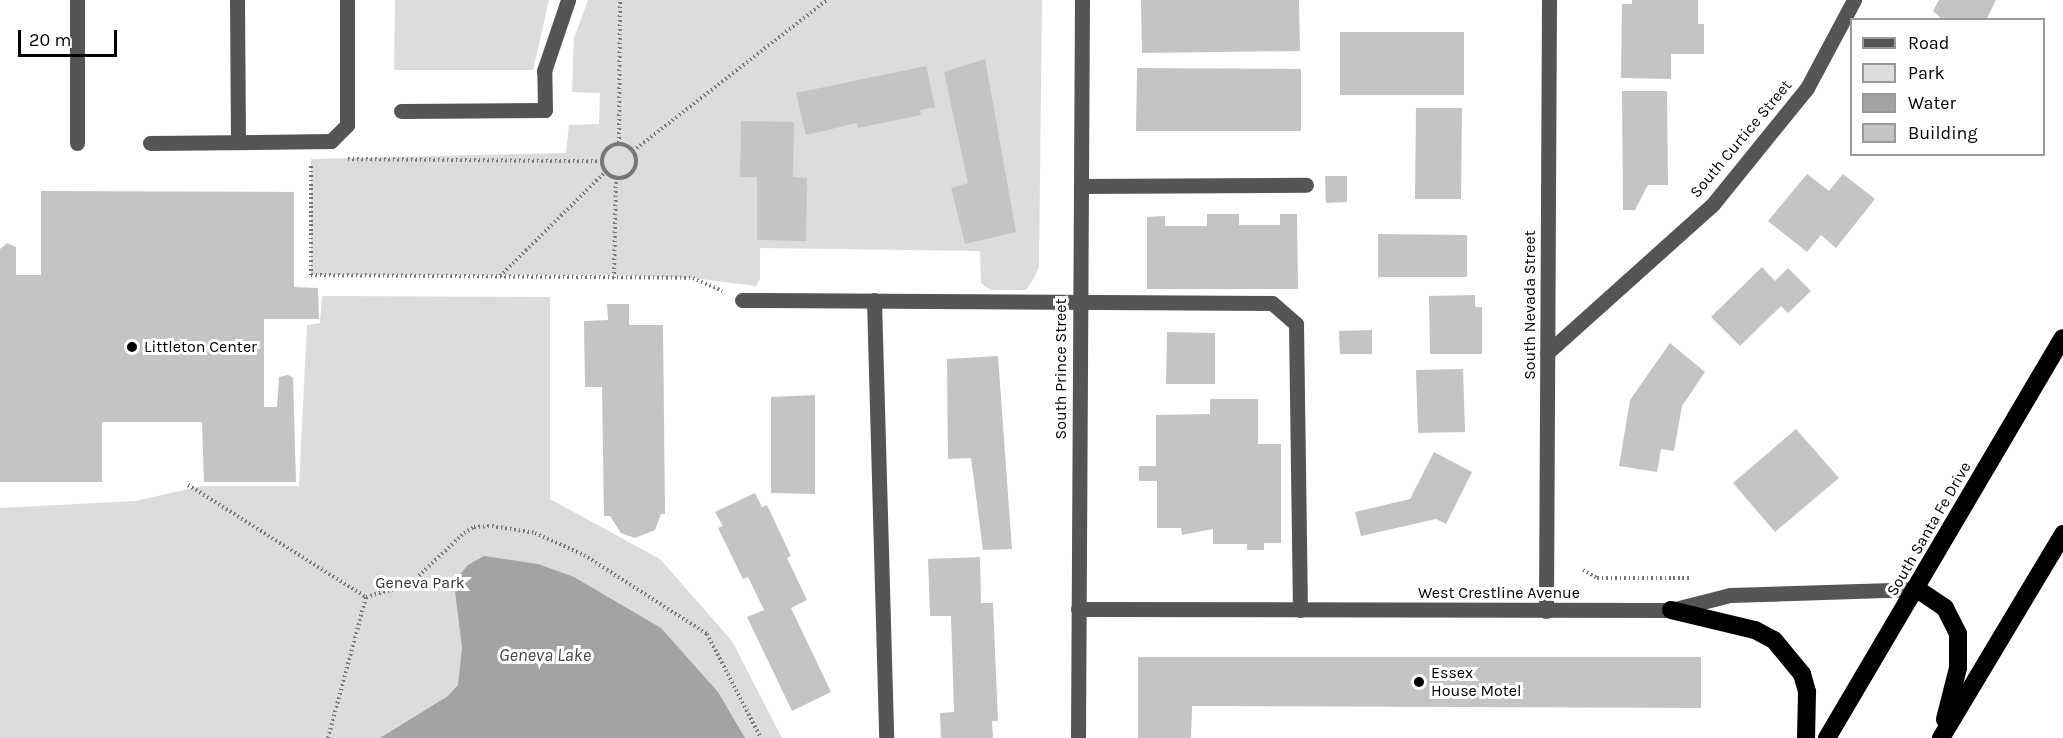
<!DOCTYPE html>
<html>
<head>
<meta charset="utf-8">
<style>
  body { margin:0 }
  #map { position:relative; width:2063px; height:738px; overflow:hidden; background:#fff; font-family:Karla,sans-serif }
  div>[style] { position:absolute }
  .green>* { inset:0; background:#dcdcdc }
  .water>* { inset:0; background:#a3a3a3 }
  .building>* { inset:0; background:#c4c4c4 }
  .path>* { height:4px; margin-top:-2px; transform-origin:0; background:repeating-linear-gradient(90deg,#777 0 1.5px,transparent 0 4.5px) }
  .path>.ring { margin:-2px; padding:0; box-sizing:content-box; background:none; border:4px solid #777; border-radius:50% }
  .minor>* { height:15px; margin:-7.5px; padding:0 7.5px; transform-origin:7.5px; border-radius:7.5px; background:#555 }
  .highway>* { height:18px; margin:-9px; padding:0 9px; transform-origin:9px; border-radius:9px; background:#000 }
  .dots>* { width:16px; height:16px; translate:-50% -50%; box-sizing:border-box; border:3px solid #fff; border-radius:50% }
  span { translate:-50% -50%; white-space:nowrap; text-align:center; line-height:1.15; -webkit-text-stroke:6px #fff; paint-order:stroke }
  .street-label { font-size:16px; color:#000 }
  .poi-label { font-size:16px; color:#000 }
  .left { translate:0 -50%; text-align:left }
  .park-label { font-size:16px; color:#333 }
  .water-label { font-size:18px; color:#444; font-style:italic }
  .legend { position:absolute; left:1850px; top:18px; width:195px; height:138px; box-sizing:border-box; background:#fff; border:2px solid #999; margin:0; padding:8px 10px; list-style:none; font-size:18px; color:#000 }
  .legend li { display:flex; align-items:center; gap:12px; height:30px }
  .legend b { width:30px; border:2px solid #999 }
  .scale { position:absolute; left:18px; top:30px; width:99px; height:27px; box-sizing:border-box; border:3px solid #000; border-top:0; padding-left:8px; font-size:18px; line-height:21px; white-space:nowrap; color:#000; -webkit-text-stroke:4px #fff; paint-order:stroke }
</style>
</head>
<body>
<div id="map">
  <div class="green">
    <i style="clip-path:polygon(395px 0,549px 0,533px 70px,394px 70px)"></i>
    <i style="clip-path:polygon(588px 0,1042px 0,1039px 267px,1034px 278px,1026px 290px,990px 290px,981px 283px,980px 251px,760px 248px,760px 279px,756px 286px,693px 278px,614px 275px,311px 275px,311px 159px,566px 153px,569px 125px,599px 124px,600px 93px,572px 92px,574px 38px)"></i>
    <i style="clip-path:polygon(322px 296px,550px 297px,550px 499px,660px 559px,732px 641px,782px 738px,0 738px,0 508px,135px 501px,202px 486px,299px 486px,307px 325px,320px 323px)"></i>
  </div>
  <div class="water">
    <i style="clip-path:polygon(484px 556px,538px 564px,574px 577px,661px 628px,718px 692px,745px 738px,380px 738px,448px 696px,458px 685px,462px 648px,455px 591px,458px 577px,468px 565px)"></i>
  </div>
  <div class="building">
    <i style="clip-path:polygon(1141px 0,1299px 0,1300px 51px,1142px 53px)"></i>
    <i style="clip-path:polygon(1632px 0,1698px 0,1698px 24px,1704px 24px,1704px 54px,1671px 54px,1671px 79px,1621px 78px,1622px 4px,1632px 4px)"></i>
    <i style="clip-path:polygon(1939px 0,1996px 0,1986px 20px,1943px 20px,1933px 11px)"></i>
    <i style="clip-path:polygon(1340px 32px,1464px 32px,1464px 95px,1340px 95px)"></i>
    <i style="clip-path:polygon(985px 59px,1016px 232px,965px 244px,951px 188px,968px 183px,944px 72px)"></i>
    <i style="clip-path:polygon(926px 66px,935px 107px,920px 110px,921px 115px,858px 128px,857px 123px,806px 135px,796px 93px)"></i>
    <i style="clip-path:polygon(1137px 68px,1301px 69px,1301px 131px,1136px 131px)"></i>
    <i style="clip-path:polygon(1622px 91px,1667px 91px,1668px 185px,1648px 185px,1635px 210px,1623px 210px)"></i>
    <i style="clip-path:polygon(1416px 108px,1462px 108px,1461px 199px,1415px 199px)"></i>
    <i style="clip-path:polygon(741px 121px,794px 122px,793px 177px,807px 178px,806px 241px,757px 240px,757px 177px,740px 177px)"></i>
    <i style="clip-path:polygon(1807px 174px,1829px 191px,1843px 174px,1875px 199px,1836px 248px,1821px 235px,1807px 252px,1768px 221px)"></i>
    <i style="clip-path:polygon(1325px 176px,1347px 176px,1347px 202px,1326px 203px)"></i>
    <i style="clip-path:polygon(41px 191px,294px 192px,294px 287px,318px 288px,319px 319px,264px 319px,264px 407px,277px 407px,279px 377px,288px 375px,293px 378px,296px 482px,204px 482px,202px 422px,102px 422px,102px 482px,0 482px,0 249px,7px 243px,16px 247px,16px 275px,41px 275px)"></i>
    <i style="clip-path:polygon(1207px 214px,1239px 214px,1239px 225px,1280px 225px,1280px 214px,1297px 214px,1298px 289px,1147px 289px,1147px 217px,1165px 216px,1165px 226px,1207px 226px)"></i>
    <i style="clip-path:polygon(1378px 234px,1467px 235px,1467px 277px,1378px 277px)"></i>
    <i style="clip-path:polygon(1762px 267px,1775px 281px,1788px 268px,1811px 291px,1788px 313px,1781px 306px,1740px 346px,1711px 317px)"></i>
    <i style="clip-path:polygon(1475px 295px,1475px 307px,1482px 307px,1482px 354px,1430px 354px,1429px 296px)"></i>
    <i style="clip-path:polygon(607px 304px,629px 304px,629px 325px,663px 325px,665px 514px,661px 514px,655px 530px,635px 538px,621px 533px,610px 516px,604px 516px,602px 387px,585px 387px,584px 321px,608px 320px)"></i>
    <i style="clip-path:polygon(1372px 330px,1372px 354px,1340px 354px,1339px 331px)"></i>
    <i style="clip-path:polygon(1167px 332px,1215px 333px,1215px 384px,1166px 384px)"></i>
    <i style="clip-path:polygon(1670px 343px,1705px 372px,1682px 406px,1674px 451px,1661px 449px,1657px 472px,1619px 466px,1630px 400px)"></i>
    <i style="clip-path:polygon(998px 356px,1012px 549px,983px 550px,971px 458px,948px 459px,947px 359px)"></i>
    <i style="clip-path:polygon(1463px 369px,1465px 432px,1418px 433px,1416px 370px)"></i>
    <i style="clip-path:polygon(815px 395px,815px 494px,771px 493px,771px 397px)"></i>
    <i style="clip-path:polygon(1210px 399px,1258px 399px,1258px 444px,1281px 444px,1281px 543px,1264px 543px,1264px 550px,1247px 550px,1247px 544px,1213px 544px,1213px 529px,1182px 535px,1181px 528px,1157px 528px,1157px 481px,1139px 481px,1139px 466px,1156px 466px,1156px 415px,1210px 414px)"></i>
    <i style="clip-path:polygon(1796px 429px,1839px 478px,1775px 532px,1733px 483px)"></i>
    <i style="clip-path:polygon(1434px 452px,1472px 472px,1446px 524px,1436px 519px,1361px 536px,1355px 512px,1410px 499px)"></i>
    <i style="clip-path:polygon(755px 493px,762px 507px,767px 505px,791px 556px,787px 558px,807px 600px,791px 608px,831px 692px,792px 711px,747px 617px,764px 610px,748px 577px,743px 579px,718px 528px,723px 526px,715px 512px)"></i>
    <i style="clip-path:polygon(980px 557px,981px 603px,993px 603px,998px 721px,992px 721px,993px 738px,941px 738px,940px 713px,954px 712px,951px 616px,930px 616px,928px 559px)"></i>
    <i style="clip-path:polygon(1138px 657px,1701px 657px,1701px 708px,1192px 706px,1191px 738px,1138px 738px)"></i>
  </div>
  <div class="path">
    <i style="left:619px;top:143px;width:143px;rotate:-89.6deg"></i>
    <i class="ring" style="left:602px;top:144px;width:30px;height:30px"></i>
    <i style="left:633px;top:151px;width:246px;rotate:-37.9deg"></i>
    <i style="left:348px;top:159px;width:254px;rotate:0.5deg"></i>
    <i style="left:311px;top:166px;width:109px;rotate:90deg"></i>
    <i style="left:311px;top:275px;width:382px;rotate:0.4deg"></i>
    <i style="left:693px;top:278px;width:32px;rotate:24deg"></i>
    <i style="left:500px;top:276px;width:149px;rotate:-44.7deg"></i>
    <i style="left:614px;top:278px;width:101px;rotate:-88.9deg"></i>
    <i style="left:188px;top:485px;width:210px;rotate:32.2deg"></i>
    <i style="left:1583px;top:570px;width:16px;rotate:30deg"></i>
    <i style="left:1597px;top:578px;width:94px"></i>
    <i style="left:328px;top:738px;width:146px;rotate:-74.9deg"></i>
    <i style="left:366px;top:597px;width:45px;rotate:-15.6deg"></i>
    <i style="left:409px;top:585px;width:76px;rotate:-43.4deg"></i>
    <i style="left:464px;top:533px;width:12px;rotate:-31deg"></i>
    <i style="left:474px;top:527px;width:18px;rotate:-3deg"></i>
    <i style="left:492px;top:526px;width:44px;rotate:9.2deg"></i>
    <i style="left:535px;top:533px;width:54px;rotate:24.2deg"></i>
    <i style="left:584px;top:555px;width:146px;rotate:32.7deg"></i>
    <i style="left:707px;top:634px;width:117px;rotate:62.6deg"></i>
  </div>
  <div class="minor">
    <i style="left:237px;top:0;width:142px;rotate:89.6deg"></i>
    <i style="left:401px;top:111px;width:144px;rotate:-0.4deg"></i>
    <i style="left:545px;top:110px;width:39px;rotate:-91deg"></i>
    <i style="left:544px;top:71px;width:75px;rotate:-71.3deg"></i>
    <i style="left:77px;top:143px;width:143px;rotate:-90deg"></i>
    <i style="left:150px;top:143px;width:181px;rotate:-0.6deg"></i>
    <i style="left:331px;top:141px;width:23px;rotate:-45deg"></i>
    <i style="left:347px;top:125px;width:125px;rotate:-90deg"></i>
    <i style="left:1081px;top:186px;width:225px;rotate:-0.3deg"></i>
    <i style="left:742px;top:300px;width:530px;rotate:0.32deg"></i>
    <i style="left:1272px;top:303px;width:32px;rotate:41deg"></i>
    <i style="left:1296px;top:324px;width:286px;rotate:89.2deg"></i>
    <i style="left:874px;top:300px;width:438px;rotate:88.4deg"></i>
    <i style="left:1547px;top:353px;width:223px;rotate:-41.9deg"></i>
    <i style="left:1713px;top:204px;width:149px;rotate:-51deg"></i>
    <i style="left:1807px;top:88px;width:100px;rotate:-61.9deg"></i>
    <i style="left:1078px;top:609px;width:593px;rotate:0.1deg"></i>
    <i style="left:1671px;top:610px;width:61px;rotate:-14.3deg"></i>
    <i style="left:1730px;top:595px;width:187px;rotate:-1.8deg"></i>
    <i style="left:1546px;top:611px;width:611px;rotate:-89.72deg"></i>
    <i style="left:1078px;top:738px;width:738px;rotate:-89.69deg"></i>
  </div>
  <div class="highway">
    <i style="left:1917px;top:589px;width:34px;rotate:34deg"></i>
    <i style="left:1945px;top:608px;width:29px;rotate:63deg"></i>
    <i style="left:1958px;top:634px;width:34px;rotate:90deg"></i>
    <i style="left:1958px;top:668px;width:53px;rotate:104.3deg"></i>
    <i style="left:1671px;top:610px;width:86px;rotate:13.4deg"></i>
    <i style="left:1755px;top:630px;width:21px;rotate:28deg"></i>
    <i style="left:1774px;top:640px;width:44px;rotate:50.5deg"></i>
    <i style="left:1802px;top:674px;width:19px;rotate:74deg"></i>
    <i style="left:1807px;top:692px;width:46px;rotate:91.2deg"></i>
    <i style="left:1827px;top:738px;width:464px;rotate:-59.5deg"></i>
    <i style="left:1941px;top:738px;width:238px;rotate:-59.1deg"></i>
  </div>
  <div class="dots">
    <i style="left:132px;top:347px;background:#000"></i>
    <i style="left:1419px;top:682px;background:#000"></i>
  </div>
  <div class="street-label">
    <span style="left:1741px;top:139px;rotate:-50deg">South Curtice Street</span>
    <span style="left:1530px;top:305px;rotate:-90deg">South Nevada Street</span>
    <span style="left:1061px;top:369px;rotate:-90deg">South Prince Street</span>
    <span style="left:1929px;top:529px;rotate:-60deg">South Santa Fe Drive</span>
    <span style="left:1499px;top:593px">West Crestline Avenue</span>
  </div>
  <div class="poi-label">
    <span class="left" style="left:144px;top:347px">Littleton Center</span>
    <span class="left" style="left:1431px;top:682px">Essex<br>House Motel</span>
  </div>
  <div class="park-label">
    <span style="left:420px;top:583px">Geneva Park</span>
  </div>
  <div class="water-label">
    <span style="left:545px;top:655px">Geneva Lake</span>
  </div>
  <ul class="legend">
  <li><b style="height:8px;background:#555"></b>Road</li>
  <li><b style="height:16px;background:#dcdcdc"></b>Park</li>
  <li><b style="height:16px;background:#a3a3a3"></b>Water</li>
  <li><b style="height:16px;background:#c4c4c4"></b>Building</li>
  </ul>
  <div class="scale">20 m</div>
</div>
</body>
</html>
